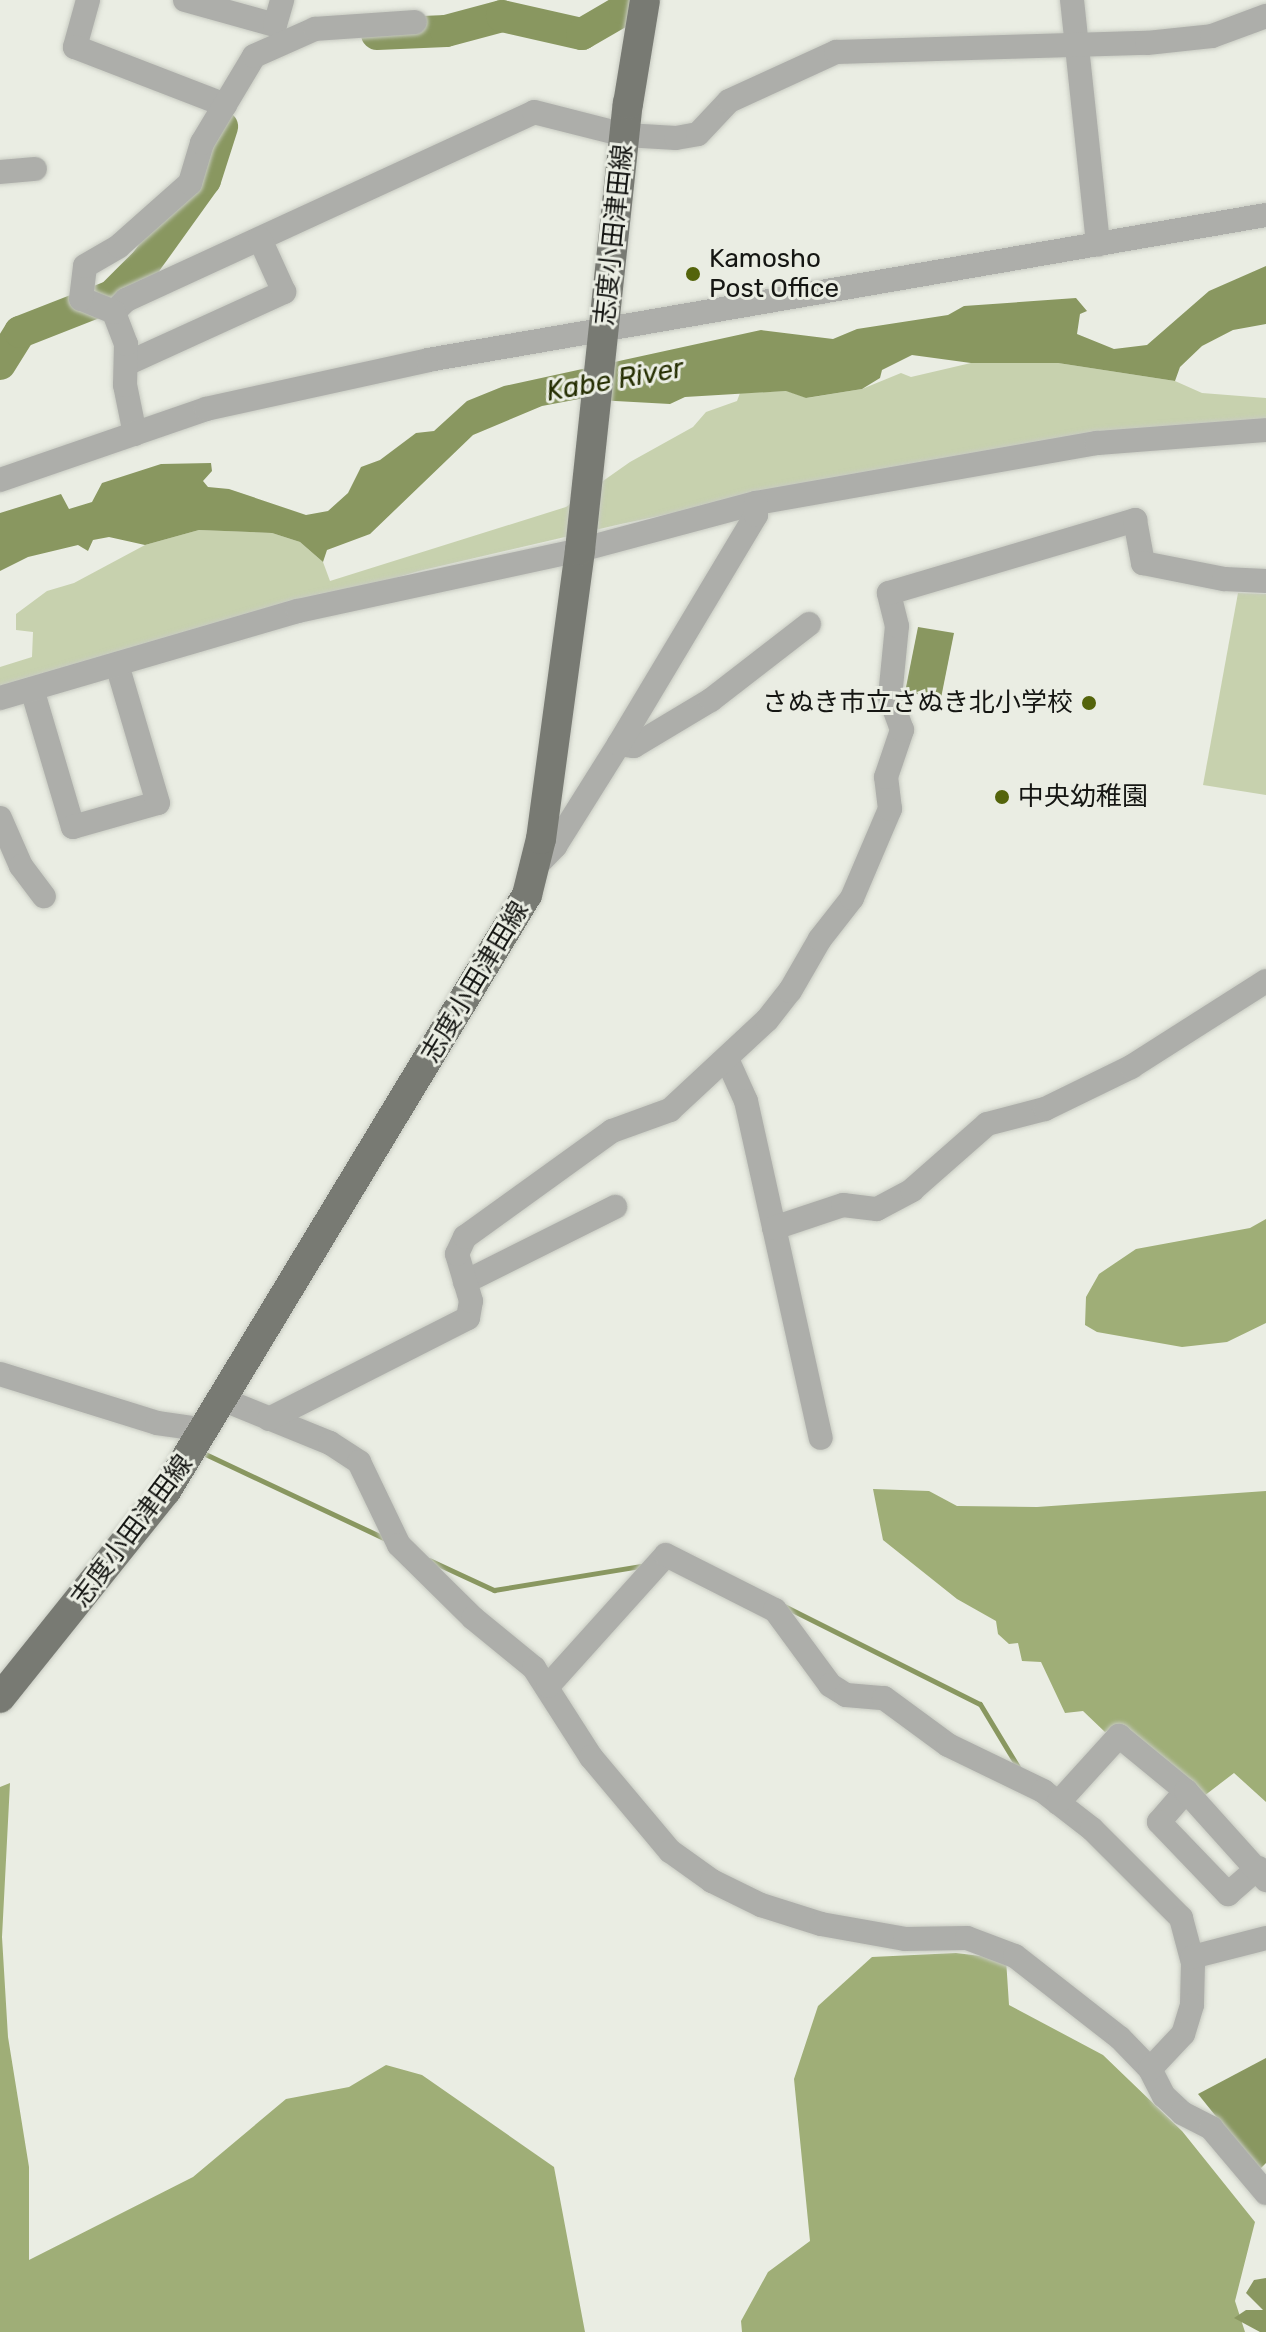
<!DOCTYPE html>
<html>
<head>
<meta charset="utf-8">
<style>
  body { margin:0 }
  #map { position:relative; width:1266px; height:2332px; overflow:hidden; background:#eaede3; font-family:Rubik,"Noto Sans JP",sans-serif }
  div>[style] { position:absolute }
  .green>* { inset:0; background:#c7d1ae }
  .forest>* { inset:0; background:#9fae77 }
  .water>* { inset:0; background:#899760 }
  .stream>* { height:5px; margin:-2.5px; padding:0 2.5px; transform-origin:2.5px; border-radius:2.5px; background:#899760 }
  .river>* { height:32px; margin:-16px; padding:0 16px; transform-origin:16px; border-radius:16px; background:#899760 }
  .roads { filter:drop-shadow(0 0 2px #c8cbc2) drop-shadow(0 0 2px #c8cbc2) }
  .minor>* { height:24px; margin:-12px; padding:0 12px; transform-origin:12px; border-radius:12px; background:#adaeaa }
  .major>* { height:30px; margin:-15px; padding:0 15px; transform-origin:15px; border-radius:15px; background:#787a73 }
  .dots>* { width:22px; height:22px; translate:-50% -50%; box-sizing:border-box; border:4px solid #eaede3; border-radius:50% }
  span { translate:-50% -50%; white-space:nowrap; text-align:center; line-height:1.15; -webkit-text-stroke:6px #eaede3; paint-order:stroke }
  .street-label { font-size:26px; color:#151613 }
  .poi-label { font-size:26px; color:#151613 }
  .left { translate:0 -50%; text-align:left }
  .right { translate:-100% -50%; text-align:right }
  .water-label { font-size:28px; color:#262f03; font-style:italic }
</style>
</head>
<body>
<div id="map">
  <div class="green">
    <i style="clip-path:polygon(971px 363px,1058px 363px,1175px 381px,1202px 393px,1266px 398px,1266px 421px,864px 473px,621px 524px,419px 571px,0 691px,0 667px,32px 657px,33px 632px,16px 630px,16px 614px,47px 591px,74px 583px,145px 545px,199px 530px,272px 533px,300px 542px,323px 562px,330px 581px,566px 507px,630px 462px,693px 427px,706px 412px,737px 401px,740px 393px,787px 391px,807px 398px,862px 389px,901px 373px,911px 377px)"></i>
    <i style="clip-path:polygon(1238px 593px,1266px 594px,1266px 795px,1203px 785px)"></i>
  </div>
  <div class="forest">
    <i style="clip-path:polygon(1266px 1219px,1266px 1323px,1227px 1342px,1182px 1347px,1097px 1332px,1085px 1325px,1086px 1297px,1099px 1274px,1136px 1249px,1250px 1228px)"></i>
    <i style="clip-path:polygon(873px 1489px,929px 1491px,957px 1506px,1037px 1507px,1266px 1491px,1266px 1802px,1234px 1773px,1204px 1796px,1123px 1724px,1105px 1732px,1083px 1711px,1065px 1713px,1041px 1662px,1022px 1661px,1018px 1643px,1009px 1644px,998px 1634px,996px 1621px,957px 1599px,883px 1540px)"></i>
    <i style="clip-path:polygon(10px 1783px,2px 1937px,8px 2037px,29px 2167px,29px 2260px,193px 2177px,286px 2099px,349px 2087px,386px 2065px,422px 2075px,554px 2167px,585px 2332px,0 2332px,0 1787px)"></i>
    <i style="clip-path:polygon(956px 1953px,1006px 1959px,1009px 2005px,1103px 2055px,1182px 2131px,1255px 2222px,1235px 2301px,1245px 2332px,742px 2332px,741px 2321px,768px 2272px,810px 2241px,794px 2079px,818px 2006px,872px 1957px)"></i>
  </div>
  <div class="water">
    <i style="clip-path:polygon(1266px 266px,1266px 324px,1233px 330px,1202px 346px,1180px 367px,1175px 381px,1058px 363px,971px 363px,912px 355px,882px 370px,880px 378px,862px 389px,806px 398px,786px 391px,685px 397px,670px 404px,579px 399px,542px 406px,473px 435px,370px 534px,327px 550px,323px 562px,300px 542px,272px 533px,199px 530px,145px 545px,109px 537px,93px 540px,88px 551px,78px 545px,28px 557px,0 571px,0 513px,61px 494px,69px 509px,92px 502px,102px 483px,161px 464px,211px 463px,212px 471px,203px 481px,208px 487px,229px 489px,306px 515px,328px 511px,348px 493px,361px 467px,380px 460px,416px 433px,434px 431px,467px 401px,504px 386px,761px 330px,833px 339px,857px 329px,948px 315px,964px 306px,1076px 298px,1087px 311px,1080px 314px,1077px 334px,1114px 349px,1147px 345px,1209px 291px)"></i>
    <i style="clip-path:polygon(71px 307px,75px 317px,26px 334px,12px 346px,0 376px,0 350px,12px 332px)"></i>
    <i style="clip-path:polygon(918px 627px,954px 633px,941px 698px,905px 692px)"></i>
    <i style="clip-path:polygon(1266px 2058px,1266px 2163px,1259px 2170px,1198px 2094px)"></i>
    <i style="clip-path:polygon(1266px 2278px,1266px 2332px,1260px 2332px,1234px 2318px,1246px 2310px,1263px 2310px,1246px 2293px,1254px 2280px)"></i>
  </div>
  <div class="stream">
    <i style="left:201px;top:1452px;width:207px;rotate:25.2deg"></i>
    <i style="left:429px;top:1560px;width:72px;rotate:24.8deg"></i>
    <i style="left:494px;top:1590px;width:154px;rotate:-9.3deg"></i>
    <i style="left:782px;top:1605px;width:221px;rotate:26.6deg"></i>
    <i style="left:980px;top:1704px;width:74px;rotate:58.9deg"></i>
  </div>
  <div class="river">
    <i style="left:377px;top:34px;width:69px;rotate:-2.5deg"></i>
    <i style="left:446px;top:31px;width:58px;rotate:-15deg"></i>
    <i style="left:502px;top:16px;width:82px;rotate:12.7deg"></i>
    <i style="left:582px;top:34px;width:50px;rotate:-30.2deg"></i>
    <i style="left:625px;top:9px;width:10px;rotate:-66deg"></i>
    <i style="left:0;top:364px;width:38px;rotate:-58deg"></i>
    <i style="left:20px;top:332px;width:99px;rotate:-21.4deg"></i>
    <i style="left:112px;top:296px;width:48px;rotate:-45deg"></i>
    <i style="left:146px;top:262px;width:101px;rotate:-54.3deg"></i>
    <i style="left:205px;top:180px;width:56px;rotate:-72.2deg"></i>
  </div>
  <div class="roads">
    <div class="minor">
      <i style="left:88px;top:0;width:49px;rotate:105.5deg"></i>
      <i style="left:75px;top:47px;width:161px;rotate:21.1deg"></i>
      <i style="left:185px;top:0;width:93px;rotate:15.5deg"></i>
      <i style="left:275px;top:25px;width:26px;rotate:-74deg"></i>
      <i style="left:1072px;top:0;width:246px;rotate:83.9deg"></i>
      <i style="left:0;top:172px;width:35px;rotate:-5deg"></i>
      <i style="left:114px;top:312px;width:17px;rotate:-45deg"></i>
      <i style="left:126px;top:300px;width:449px;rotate:-24.7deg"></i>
      <i style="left:534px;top:112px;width:94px;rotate:14.2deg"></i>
      <i style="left:625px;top:135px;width:51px;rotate:3.4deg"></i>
      <i style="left:676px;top:138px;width:22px;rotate:-10deg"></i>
      <i style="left:698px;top:134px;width:45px;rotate:-46.8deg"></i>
      <i style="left:729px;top:101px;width:118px;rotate:-24.6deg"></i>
      <i style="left:836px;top:52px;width:311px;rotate:-1.7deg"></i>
      <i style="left:1147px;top:43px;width:65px;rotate:-6.1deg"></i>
      <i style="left:1212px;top:36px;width:58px;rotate:-20.3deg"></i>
      <i style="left:126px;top:364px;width:174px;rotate:-24.5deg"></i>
      <i style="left:284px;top:292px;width:58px;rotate:-114.4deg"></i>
      <i style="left:135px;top:434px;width:50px;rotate:-101.5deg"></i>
      <i style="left:125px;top:385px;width:41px;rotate:-88.6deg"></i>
      <i style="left:126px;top:344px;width:34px;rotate:-111deg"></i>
      <i style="left:114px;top:312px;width:35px;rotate:-158deg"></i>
      <i style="left:81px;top:299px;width:33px;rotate:-83deg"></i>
      <i style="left:85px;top:266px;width:39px;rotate:-30deg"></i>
      <i style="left:119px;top:246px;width:95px;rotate:-41.6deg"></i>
      <i style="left:190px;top:183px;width:42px;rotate:-73.3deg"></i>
      <i style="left:202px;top:143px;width:101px;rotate:-59.1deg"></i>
      <i style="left:254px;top:56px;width:67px;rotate:-23.9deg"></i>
      <i style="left:315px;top:29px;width:100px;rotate:-4deg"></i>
      <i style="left:0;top:480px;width:218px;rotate:-19deg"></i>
      <i style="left:206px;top:409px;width:227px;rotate:-12.4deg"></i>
      <i style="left:428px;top:360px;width:850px;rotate:-9.82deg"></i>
      <i style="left:32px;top:689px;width:144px;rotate:73.5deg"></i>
      <i style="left:73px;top:827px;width:88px;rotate:-15.8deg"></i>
      <i style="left:158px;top:803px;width:144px;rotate:-106.5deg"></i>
      <i style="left:0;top:698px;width:310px;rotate:-16.3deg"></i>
      <i style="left:298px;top:611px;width:289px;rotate:-12.2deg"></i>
      <i style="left:580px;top:550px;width:182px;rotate:-15deg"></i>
      <i style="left:756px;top:503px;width:346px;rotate:-10deg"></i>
      <i style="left:1097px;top:443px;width:169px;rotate:-4.4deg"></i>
      <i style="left:619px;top:744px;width:15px;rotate:8deg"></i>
      <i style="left:634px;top:746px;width:90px;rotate:-30.9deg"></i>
      <i style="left:711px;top:700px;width:124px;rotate:-37.8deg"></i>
      <i style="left:0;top:818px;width:52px;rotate:66.4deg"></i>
      <i style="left:21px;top:866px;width:38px;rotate:53deg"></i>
      <i style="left:535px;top:867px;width:29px;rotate:-46deg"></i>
      <i style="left:555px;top:846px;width:120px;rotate:-57.9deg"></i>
      <i style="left:619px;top:744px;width:267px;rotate:-59.1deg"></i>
      <i style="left:756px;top:515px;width:12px;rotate:-90deg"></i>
      <i style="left:727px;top:1059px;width:46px;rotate:65.7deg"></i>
      <i style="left:746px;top:1101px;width:345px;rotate:77.5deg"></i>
      <i style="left:774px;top:1228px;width:73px;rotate:-18.4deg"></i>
      <i style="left:843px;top:1205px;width:34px;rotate:7deg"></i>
      <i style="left:877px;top:1209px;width:40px;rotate:-28deg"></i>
      <i style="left:912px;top:1190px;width:100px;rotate:-41.3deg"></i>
      <i style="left:987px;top:1124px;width:60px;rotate:-14.5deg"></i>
      <i style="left:1045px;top:1109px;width:96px;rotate:-26deg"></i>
      <i style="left:1131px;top:1067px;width:160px;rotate:-32.5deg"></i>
      <i style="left:465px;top:1282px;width:168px;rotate:-26.6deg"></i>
      <i style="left:0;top:1374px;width:164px;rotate:17.3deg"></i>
      <i style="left:157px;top:1423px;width:49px;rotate:8.1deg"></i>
      <i style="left:224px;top:1400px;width:114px;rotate:22.1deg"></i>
      <i style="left:330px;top:1443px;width:35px;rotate:33deg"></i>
      <i style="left:359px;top:1462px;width:92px;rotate:64.3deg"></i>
      <i style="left:399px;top:1545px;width:104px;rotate:44.6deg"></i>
      <i style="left:473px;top:1618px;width:79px;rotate:39.3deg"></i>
      <i style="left:534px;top:1668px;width:106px;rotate:57.4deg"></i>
      <i style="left:591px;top:1757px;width:123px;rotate:50deg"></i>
      <i style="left:670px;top:1851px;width:52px;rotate:35.5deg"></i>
      <i style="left:712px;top:1881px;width:55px;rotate:26.1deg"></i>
      <i style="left:761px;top:1905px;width:63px;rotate:17.6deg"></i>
      <i style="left:821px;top:1924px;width:85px;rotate:10.1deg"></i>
      <i style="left:905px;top:1939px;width:62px;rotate:-0.9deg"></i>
      <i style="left:967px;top:1938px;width:51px;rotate:20.6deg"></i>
      <i style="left:1015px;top:1956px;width:133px;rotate:38deg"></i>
      <i style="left:1120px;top:2038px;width:43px;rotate:45.9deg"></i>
      <i style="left:1150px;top:2069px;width:30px;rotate:63deg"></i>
      <i style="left:1164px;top:2096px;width:25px;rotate:43deg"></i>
      <i style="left:1182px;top:2113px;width:33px;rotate:27deg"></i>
      <i style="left:1211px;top:2128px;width:85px;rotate:49.8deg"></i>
      <i style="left:269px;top:1419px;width:223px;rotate:-26.9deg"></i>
      <i style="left:468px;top:1318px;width:17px;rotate:-80deg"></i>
      <i style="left:471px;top:1301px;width:49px;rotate:-106.6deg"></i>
      <i style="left:457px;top:1254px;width:19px;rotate:-65deg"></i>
      <i style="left:465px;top:1237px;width:181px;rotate:-35.8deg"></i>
      <i style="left:612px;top:1131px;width:62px;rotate:-19.9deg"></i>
      <i style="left:670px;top:1110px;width:132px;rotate:-42.9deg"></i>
      <i style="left:767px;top:1020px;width:37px;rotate:-52deg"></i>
      <i style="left:790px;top:991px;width:60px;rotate:-60deg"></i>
      <i style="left:820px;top:939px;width:52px;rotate:-52deg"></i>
      <i style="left:852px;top:898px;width:97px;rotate:-66.9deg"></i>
      <i style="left:890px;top:809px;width:32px;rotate:-97deg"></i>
      <i style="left:886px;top:777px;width:50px;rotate:-71.2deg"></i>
      <i style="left:902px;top:730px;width:35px;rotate:-110deg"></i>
      <i style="left:890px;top:697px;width:71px;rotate:-84.4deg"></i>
      <i style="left:897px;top:626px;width:34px;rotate:-104deg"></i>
      <i style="left:889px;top:593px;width:257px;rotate:-16.5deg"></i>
      <i style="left:1135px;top:520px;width:44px;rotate:79.5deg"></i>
      <i style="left:1143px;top:563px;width:83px;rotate:11.2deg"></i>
      <i style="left:1224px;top:579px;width:42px;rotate:2.7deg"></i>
      <i style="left:548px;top:1686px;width:176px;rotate:-48deg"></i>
      <i style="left:666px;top:1555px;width:122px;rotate:26.8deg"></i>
      <i style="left:775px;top:1610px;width:93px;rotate:53.7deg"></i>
      <i style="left:830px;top:1685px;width:19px;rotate:32deg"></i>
      <i style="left:846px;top:1695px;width:38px;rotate:5deg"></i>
      <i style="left:884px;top:1698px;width:79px;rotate:36.3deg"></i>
      <i style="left:948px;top:1745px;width:106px;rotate:25.8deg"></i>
      <i style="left:1043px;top:1791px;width:62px;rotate:37.8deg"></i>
      <i style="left:1092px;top:1829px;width:126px;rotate:45deg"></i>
      <i style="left:1181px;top:1918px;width:47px;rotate:75.1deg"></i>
      <i style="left:1193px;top:1963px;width:42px;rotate:91.4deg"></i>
      <i style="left:1192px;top:2005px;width:30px;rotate:107deg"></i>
      <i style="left:1183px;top:2034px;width:48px;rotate:133.3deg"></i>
      <i style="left:1186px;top:1791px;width:41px;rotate:131.1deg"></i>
      <i style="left:1159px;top:1822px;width:100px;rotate:46.2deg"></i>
      <i style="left:1228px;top:1894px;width:40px;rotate:-41deg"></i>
      <i style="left:1058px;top:1803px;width:91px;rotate:-47.7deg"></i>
      <i style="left:1119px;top:1736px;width:87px;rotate:39.4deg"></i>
      <i style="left:1186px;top:1791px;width:120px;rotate:48deg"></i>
      <i style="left:1192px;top:1957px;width:76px;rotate:-14.4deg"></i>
    </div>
    <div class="major">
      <i style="left:0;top:1698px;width:265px;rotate:-51.3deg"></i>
      <i style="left:166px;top:1491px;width:697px;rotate:-58.8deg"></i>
      <i style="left:527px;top:895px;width:58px;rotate:-76deg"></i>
      <i style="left:541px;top:839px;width:292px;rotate:-82.3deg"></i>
      <i style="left:580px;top:550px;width:449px;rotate:-83.9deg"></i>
      <i style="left:628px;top:104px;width:105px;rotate:-80.7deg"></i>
    </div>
  </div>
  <div class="dots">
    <i style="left:693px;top:274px;background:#54640b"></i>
    <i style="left:1089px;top:703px;background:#54640b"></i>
    <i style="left:1002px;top:797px;background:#54640b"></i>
  </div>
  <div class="street-label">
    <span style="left:614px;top:235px;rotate:-84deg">志度小田津田線</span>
    <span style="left:475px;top:982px;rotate:-59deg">志度小田津田線</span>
    <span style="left:132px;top:1531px;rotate:-53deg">志度小田津田線</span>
  </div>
  <div class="poi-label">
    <span class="left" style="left:709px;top:274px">Kamosho<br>Post Office</span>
    <span class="right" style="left:1073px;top:703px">さぬき市立さぬき北小学校</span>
    <span class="left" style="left:1018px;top:797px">中央幼稚園</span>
  </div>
  <div class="water-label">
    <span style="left:615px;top:380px;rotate:-10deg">Kabe River</span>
  </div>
</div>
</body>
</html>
